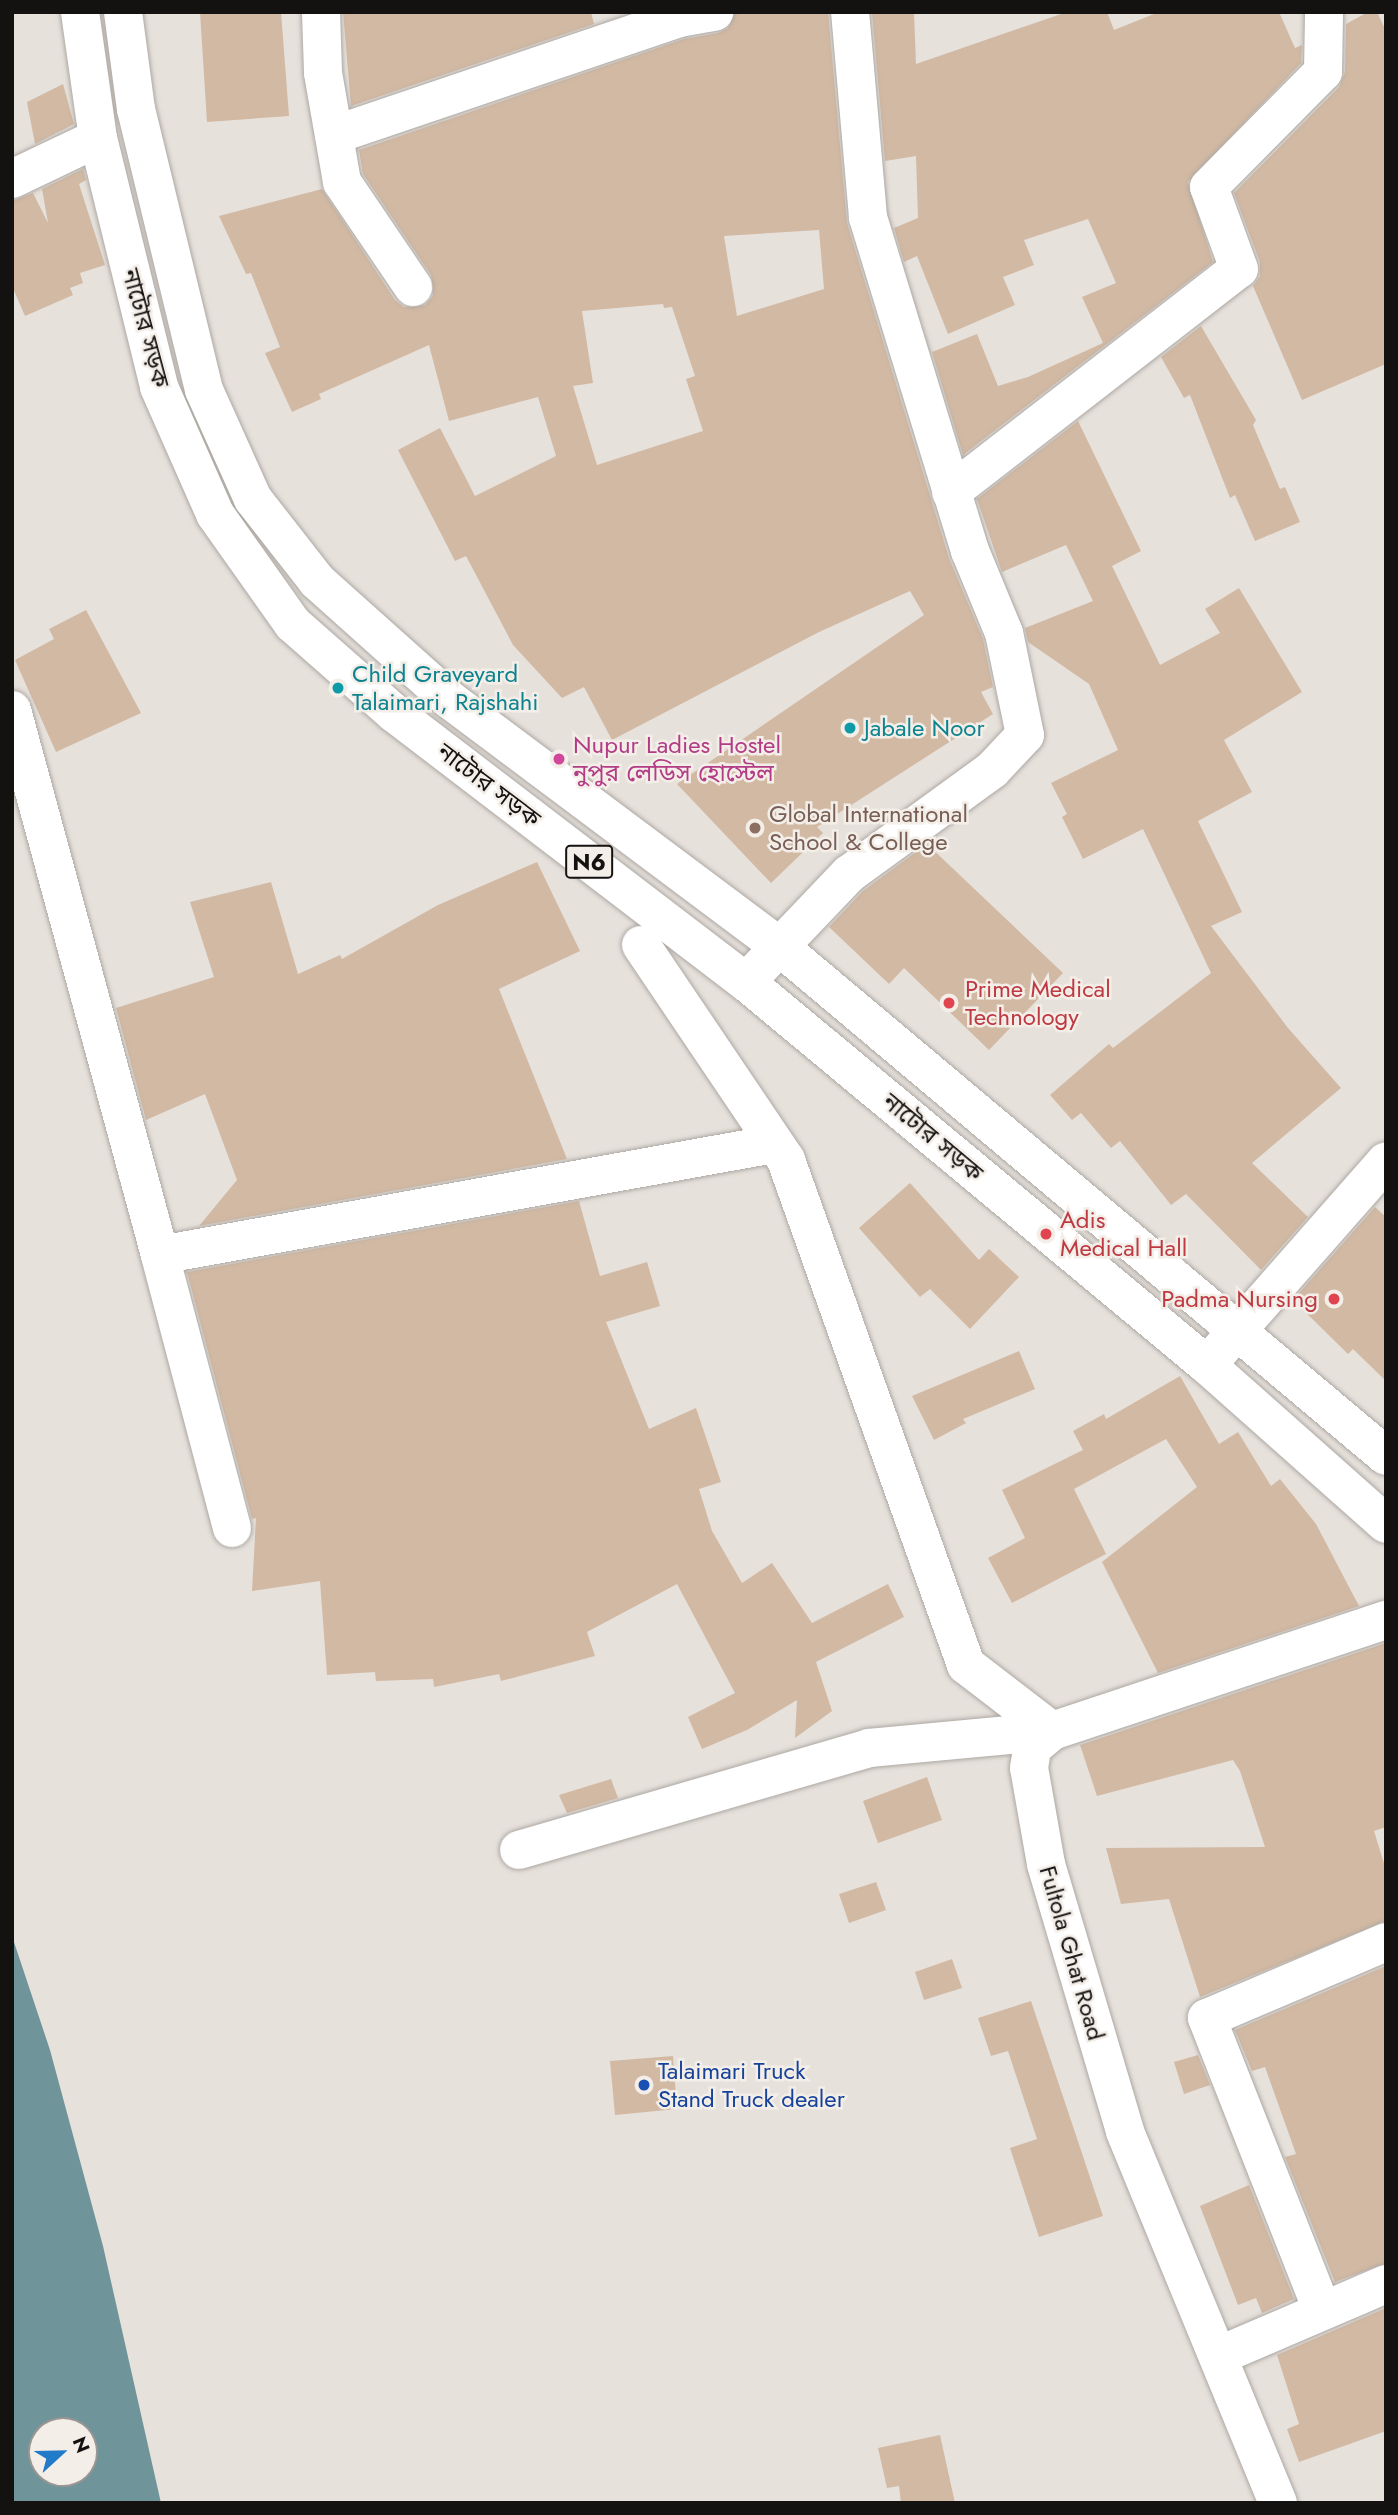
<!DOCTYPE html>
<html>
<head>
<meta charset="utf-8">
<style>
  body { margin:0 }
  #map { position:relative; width:1398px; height:2515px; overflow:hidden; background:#e7e1dc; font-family:Jost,"Noto Sans Bengali",sans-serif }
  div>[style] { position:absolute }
  .water>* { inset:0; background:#6f949a }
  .building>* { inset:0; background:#d2b9a3 }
  .roads { filter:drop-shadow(0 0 2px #ada8a3) drop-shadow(0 0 2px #ada8a3) }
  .minor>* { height:38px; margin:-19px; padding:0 19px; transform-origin:19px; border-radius:19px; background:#fff }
  .highway>* { height:38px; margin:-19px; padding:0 19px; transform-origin:19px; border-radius:19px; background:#fff }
  .dots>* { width:19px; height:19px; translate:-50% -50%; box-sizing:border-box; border:4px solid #f4eee9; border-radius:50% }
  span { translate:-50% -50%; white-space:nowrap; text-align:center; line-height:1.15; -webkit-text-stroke:5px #f4eee9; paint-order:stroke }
  .shield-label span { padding:2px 5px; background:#f4eee9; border:2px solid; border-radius:5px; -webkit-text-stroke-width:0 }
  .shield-label { font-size:23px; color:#141211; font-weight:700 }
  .street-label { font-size:24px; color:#141211 }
  .culture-label { font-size:24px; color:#0d838f }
  .left { translate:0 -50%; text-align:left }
  .hotel-label { font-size:24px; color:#b23c85 }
  .education-label { font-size:24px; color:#785e54 }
  .health-label { font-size:24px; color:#be3a42 }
  .right { translate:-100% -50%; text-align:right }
  .transit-label { font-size:24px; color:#164399 }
  .frame { position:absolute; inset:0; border:14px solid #141211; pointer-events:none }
  .north { position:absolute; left:28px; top:2417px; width:70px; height:70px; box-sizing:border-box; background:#f4eee9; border:2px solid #9a9693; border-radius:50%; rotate:68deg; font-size:19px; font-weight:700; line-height:28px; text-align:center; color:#141211 }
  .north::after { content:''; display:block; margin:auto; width:24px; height:32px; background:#217bc9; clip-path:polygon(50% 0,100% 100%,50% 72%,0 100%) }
</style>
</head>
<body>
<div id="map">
  <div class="water">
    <i style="clip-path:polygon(evenodd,12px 1936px,50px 2050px,103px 2246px,161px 2503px,12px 2503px,12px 1936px,42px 2431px,84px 2431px,84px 2473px,42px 2473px,42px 2431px)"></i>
  </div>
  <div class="building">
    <i style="clip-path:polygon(200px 12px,281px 12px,289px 116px,207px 122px)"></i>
    <i style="clip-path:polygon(343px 12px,591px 12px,594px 24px,351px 106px)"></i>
    <i style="clip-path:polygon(evenodd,735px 12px,828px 12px,847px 223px,949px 558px,983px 639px,993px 687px,981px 692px,993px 714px,817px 827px,823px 833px,771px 883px,677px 784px,924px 615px,910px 591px,819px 632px,612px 740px,584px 687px,562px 698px,513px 645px,466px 556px,455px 561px,398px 450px,440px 428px,475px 496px,556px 456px,538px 397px,449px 421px,429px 345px,319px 394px,321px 399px,292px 412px,265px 353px,280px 347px,251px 273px,246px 274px,219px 216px,322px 189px,395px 300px,404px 307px,425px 305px,433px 296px,431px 275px,363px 174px,359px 150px,684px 39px,718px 33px,728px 28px,735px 12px,819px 230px,824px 289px,737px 316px,724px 236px,819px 230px,735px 12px,663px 304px,664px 308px,672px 307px,695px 376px,686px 379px,703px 431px,597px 465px,573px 386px,593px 383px,582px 311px,663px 304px)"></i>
    <i style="clip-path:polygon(872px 12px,914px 12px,916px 64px,1067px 12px,1107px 12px,1114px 30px,1159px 12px,1279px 12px,1295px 48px,1302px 45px,1301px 63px,1188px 182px,1213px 262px,963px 455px,932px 352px,977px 334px,998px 386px,1028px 377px,1103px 343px,1082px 297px,1116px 283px,1088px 219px,1024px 240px,1034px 265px,1003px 277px,1015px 305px,948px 334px,917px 256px,904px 262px,894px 228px,918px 218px,916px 156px,885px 161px)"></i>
    <i style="clip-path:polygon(1368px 12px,1377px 12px,1386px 31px,1386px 364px,1302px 400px,1253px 286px,1260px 276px,1260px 262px,1234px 193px,1339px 87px,1345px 72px,1346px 24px)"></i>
    <i style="clip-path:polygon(63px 84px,74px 124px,35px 144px,27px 102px)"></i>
    <i style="clip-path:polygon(83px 169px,86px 180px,79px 184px,105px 265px,80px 273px,83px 283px,70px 288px,73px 295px,25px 316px,12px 286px,12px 201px,33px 193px,48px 223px,42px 189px)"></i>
    <i style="clip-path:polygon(1201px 326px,1256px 420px,1253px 425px,1280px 489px,1285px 487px,1300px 522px,1255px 541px,1235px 495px,1230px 498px,1190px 395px,1184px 398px,1161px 357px)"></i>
    <i style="clip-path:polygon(1078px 421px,1141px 551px,1112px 566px,1160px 665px,1220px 633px,1205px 609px,1239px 588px,1302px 692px,1224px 740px,1252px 792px,1198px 821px,1242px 912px,1211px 926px,1288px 1028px,1341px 1088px,1252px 1163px,1308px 1217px,1261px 1270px,1186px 1194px,1171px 1205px,1120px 1141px,1111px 1148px,1081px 1113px,1072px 1120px,1050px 1095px,1109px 1044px,1113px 1048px,1211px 973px,1143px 829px,1083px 859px,1062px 817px,1067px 814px,1051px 783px,1118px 750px,1089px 684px,1028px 642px,1025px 628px,1093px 601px,1066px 545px,1002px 572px,977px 499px)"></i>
    <i style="clip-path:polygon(86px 610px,141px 713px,56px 752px,15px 660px,54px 639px,49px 629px)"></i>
    <i style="clip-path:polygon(927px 844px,1063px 973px,989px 1050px,904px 968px,889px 984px,829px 927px,863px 891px)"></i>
    <i style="clip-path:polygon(537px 862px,580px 951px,499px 989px,567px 1159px,199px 1226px,237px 1180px,205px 1094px,146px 1120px,116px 1008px,214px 977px,190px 902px,271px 882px,298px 974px,340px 955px,342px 959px,438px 905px)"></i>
    <i style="clip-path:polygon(910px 1183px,979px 1260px,989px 1249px,1019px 1277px,970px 1329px,930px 1289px,920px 1297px,859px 1228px)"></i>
    <i style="clip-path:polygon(579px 1201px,600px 1276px,647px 1262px,660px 1306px,606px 1322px,649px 1429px,696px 1408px,721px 1482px,699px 1489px,712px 1531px,742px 1583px,772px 1563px,812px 1623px,888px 1584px,904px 1617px,816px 1662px,832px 1711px,795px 1738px,797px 1700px,747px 1730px,702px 1749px,688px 1717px,735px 1693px,677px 1584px,587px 1632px,595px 1656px,501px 1681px,499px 1674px,434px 1687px,433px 1679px,376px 1681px,375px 1672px,327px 1675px,320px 1581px,252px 1591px,256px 1518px,252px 1519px,187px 1272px)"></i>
    <i style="clip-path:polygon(1375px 1207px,1386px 1217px,1386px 1381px,1353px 1349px,1348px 1354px,1293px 1300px)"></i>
    <i style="clip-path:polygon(1019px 1351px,1035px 1389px,963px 1419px,966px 1423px,934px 1440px,912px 1396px)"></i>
    <i style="clip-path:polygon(1180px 1376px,1219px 1444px,1238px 1432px,1271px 1486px,1280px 1479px,1316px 1524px,1359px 1606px,1158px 1673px,1102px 1562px,1197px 1487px,1166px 1439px,1074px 1489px,1106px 1554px,1012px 1603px,988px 1558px,1025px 1538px,1002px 1490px,1083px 1450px,1073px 1431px,1104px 1414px,1106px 1419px)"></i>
    <i style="clip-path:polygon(1386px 1643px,1386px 1827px,1374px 1831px,1386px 1870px,1386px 1921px,1200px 1997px,1169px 1899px,1121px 1904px,1106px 1848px,1265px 1847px,1240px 1771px,1233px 1760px,1097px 1796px,1080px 1745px)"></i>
    <i style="clip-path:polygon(927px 1777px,942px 1820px,878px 1843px,863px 1801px)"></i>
    <i style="clip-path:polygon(611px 1779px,618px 1798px,567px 1813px,559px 1795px)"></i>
    <i style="clip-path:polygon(876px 1882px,886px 1910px,849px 1923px,839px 1894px)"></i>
    <i style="clip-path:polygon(952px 1959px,962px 1988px,924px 2000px,915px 1972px)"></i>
    <i style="clip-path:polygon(1386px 1966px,1386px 2263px,1335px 2282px,1285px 2157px,1296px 2154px,1265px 2067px,1252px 2071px,1235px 2030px)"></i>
    <i style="clip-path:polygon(1031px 2001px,1103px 2216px,1039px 2237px,1010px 2148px,1037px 2139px,1008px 2051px,991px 2056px,978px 2018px)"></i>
    <i style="clip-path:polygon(1198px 2055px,1210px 2085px,1184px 2094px,1174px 2062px)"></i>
    <i style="clip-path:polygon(673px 2056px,677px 2109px,615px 2115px,610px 2061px)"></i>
    <i style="clip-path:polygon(1249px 2185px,1294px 2299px,1262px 2313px,1256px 2298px,1238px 2305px,1200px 2206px)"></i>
    <i style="clip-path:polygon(1386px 2308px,1386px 2431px,1299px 2462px,1287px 2429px,1299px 2424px,1277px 2355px)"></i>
    <i style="clip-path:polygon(940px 2435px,955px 2503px,901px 2503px,899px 2486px,887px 2488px,878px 2448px)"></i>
  </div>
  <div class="roads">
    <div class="minor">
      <i style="left:321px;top:12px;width:61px;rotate:88.1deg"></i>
      <i style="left:323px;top:73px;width:111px;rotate:80.1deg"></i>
      <i style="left:342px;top:182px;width:127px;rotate:55.9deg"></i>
      <i style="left:334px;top:135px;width:364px;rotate:-18.7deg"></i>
      <i style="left:679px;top:18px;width:36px;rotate:-10deg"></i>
      <i style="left:12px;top:179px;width:95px;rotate:-25.5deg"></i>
      <i style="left:951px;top:492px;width:364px;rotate:-37.8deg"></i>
      <i style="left:1239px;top:269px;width:87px;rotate:-110.1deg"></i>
      <i style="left:1209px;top:187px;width:162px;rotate:-45.3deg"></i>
      <i style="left:1323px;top:72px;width:60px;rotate:-89deg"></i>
      <i style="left:12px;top:710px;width:565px;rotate:74.81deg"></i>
      <i style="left:641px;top:945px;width:259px;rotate:56deg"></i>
      <i style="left:786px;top:1160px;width:536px;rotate:70.38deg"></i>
      <i style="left:966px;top:1665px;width:108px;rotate:37.5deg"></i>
      <i style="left:746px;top:982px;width:149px;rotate:-46.4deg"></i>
      <i style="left:849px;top:874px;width:177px;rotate:-36deg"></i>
      <i style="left:992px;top:770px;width:48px;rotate:-46.7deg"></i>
      <i style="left:1025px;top:735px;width:104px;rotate:-101.6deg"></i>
      <i style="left:1004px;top:633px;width:89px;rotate:-112.5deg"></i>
      <i style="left:970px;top:551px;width:349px;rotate:-107deg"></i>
      <i style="left:868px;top:217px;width:206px;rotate:-95deg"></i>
      <i style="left:1207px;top:1365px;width:271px;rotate:-48.7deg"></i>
      <i style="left:232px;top:1528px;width:282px;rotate:-104.8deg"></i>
      <i style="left:160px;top:1255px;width:624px;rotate:-10.25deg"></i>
      <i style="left:519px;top:1850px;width:365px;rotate:-16.2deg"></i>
      <i style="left:869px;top:1748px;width:184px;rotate:-5.3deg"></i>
      <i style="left:1322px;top:2310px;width:314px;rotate:-111.5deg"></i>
      <i style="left:1207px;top:2018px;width:194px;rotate:-23deg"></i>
      <i style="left:1218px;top:2356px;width:183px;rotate:-23.2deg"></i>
      <i style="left:1278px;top:2503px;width:402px;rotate:-112.4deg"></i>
      <i style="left:1125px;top:2131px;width:278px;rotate:-106.5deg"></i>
      <i style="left:1046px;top:1864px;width:97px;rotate:-100deg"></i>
      <i style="left:1029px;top:1768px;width:20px;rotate:-81deg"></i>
      <i style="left:1032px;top:1748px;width:26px;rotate:-40deg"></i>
      <i style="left:1052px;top:1731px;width:352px;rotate:-18.4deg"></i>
    </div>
    <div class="highway">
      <i style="left:80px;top:12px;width:127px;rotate:81.9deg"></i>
      <i style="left:98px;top:138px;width:256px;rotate:76.2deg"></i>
      <i style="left:159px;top:387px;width:139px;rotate:66.2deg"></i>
      <i style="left:215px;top:514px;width:135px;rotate:54.7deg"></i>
      <i style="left:293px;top:624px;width:135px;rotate:41.4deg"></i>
      <i style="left:394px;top:713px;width:443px;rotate:37.4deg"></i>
      <i style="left:746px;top:982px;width:599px;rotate:39.72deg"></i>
      <i style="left:1207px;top:1365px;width:239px;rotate:41.6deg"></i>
      <i style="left:123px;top:12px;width:98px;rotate:82.4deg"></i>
      <i style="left:136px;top:109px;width:289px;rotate:76.4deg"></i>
      <i style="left:204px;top:390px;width:120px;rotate:65.8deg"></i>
      <i style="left:253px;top:499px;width:104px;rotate:52deg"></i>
      <i style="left:317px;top:581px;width:178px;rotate:41.8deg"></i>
      <i style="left:450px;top:700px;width:412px;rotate:36.8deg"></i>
      <i style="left:780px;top:947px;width:791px;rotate:40.03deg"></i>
    </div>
  </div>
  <div class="dots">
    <i style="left:338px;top:688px;background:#0f9aa8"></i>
    <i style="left:850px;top:728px;background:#0f9aa8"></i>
    <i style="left:559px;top:759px;background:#d1479c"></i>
    <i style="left:755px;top:828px;background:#8d6e63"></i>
    <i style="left:949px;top:1003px;background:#e0444e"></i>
    <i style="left:1046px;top:1234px;background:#e0444e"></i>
    <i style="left:1334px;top:1299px;background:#e0444e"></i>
    <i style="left:644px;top:2085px;background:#1a4fb4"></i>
  </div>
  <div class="shield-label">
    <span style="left:589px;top:862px">N6</span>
  </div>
  <div class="street-label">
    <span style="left:146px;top:328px;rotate:75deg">নাটোর সড়ক</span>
    <span style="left:489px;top:785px;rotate:37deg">নাটোর সড়ক</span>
    <span style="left:933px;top:1137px;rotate:40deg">নাটোর সড়ক</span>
    <span style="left:1072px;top:1953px;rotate:74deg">Fultola Ghat Road</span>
  </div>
  <div class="culture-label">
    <span class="left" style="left:352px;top:688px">Child Graveyard<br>Talaimari, Rajshahi</span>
    <span class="left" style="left:864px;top:728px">Jabale Noor</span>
  </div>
  <div class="hotel-label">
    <span class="left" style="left:573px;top:759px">Nupur Ladies Hostel<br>নুপুর লেডিস হোস্টেল</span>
  </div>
  <div class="education-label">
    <span class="left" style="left:769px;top:828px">Global International<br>School &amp; College</span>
  </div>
  <div class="health-label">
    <span class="left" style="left:965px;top:1003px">Prime Medical<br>Technology</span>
    <span class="left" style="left:1060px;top:1234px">Adis<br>Medical Hall</span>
    <span class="right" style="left:1318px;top:1299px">Padma Nursing</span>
  </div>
  <div class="transit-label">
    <span class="left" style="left:658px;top:2085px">Talaimari Truck<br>Stand Truck dealer</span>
  </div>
  <div class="frame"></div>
  <div class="north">N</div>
</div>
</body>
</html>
